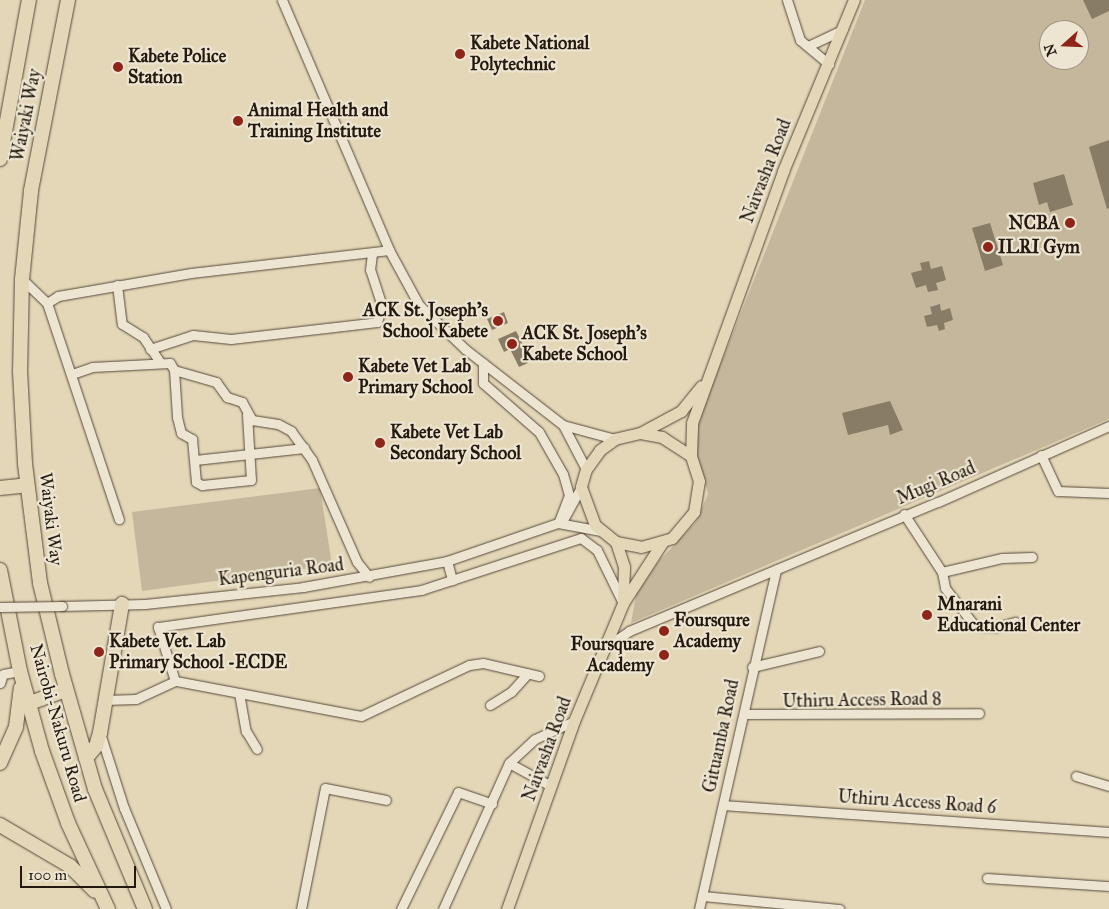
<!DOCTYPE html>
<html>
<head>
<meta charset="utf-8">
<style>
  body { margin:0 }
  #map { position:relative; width:1109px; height:909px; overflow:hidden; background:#e4d7b8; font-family:"IM FELL Great Primer",serif }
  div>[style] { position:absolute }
  .green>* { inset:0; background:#c4b79b }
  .building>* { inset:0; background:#887c67 }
  .roads { filter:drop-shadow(0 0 1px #554839) drop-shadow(0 0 1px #554839) }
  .minor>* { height:9px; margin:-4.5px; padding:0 4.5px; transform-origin:4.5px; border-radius:4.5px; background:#ede5d1 }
  .major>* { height:11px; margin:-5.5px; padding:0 5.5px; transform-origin:5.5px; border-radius:5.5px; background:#e4d7b8 }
  .highway>* { height:14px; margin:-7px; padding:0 7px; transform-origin:7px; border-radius:7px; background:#e4d7b8 }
  .bridges { filter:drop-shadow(0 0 1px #554839) drop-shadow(0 0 1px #554839) }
  .minor-bridge>* { height:9px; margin:-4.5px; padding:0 4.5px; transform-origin:4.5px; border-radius:4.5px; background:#ede5d1 }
  .dots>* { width:14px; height:14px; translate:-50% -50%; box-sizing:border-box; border:2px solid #ede5d1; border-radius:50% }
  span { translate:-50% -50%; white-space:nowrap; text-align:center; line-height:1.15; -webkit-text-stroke:4.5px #ede5d1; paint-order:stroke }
  .poi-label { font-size:18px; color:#25190f; font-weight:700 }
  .left { translate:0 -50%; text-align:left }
  .right { translate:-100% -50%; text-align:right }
  .street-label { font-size:18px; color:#25190f }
  .north { position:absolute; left:1039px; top:20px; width:50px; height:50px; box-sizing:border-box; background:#ede5d1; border:1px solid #9d9383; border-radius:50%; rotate:250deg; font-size:14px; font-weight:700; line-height:20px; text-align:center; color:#25190f }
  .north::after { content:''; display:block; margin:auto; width:18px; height:22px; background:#8f2418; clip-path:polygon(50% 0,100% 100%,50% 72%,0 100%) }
  .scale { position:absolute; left:20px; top:866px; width:116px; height:22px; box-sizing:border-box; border:2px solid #25190f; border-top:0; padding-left:6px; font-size:15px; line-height:18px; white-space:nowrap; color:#25190f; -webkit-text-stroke:4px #ede5d1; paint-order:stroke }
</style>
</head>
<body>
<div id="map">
  <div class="green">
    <i style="clip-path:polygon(evenodd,865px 0,1109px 0,1109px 419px,631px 623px,636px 595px,658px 562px,696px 522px,708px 494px,695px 446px,698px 421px,865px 0,1049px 30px,1079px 30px,1079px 60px,1049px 60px,1049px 30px)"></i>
    <i style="clip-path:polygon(320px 488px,332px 565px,142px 591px,132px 512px)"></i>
  </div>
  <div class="building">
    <i style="clip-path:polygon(1083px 0,1109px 0,1109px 11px,1092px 19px)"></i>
    <i style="clip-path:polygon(1109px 140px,1109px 208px,1107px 209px,1089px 147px)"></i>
    <i style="clip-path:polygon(1064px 174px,1073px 205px,1050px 212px,1047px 202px,1039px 205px,1033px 183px)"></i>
    <i style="clip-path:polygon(990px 223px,1003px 265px,985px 271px,972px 228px)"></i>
    <i style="clip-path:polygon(929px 261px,931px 269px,942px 266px,946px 280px,936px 283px,938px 290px,928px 292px,926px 285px,916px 288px,911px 273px,922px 270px,920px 263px)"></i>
    <i style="clip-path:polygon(940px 304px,941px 311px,950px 308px,953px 320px,944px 323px,945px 329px,939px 331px,937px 325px,927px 327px,924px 316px,932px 314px,930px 307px)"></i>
    <i style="clip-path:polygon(504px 312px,508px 323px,492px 330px,487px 319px)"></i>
    <i style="clip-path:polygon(516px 331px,528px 354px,524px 356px,528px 363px,519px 367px,510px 349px,504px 352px,498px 339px)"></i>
    <i style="clip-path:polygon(890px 401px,903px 430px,890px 435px,888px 425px,848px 435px,842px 413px)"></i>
  </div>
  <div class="roads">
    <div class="minor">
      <i style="left:282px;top:0;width:272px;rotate:66.8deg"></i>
      <i style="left:389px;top:250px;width:63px;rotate:61.4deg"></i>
      <i style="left:419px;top:305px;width:64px;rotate:43.7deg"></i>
      <i style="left:465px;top:349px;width:124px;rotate:37.8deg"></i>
      <i style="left:563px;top:425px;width:54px;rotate:15.1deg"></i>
      <i style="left:787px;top:0;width:42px;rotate:72deg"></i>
      <i style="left:800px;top:40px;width:38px;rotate:40deg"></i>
      <i style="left:808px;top:46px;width:38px;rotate:-25deg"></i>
      <i style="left:22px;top:279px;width:35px;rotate:44deg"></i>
      <i style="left:47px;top:303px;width:13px;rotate:-32deg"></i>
      <i style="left:58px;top:296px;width:135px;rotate:-9.8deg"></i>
      <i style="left:191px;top:273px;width:199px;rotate:-6.6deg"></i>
      <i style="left:117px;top:285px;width:39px;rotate:83deg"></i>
      <i style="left:122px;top:324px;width:25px;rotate:32deg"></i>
      <i style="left:143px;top:337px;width:29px;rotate:56deg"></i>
      <i style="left:47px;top:303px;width:228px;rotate:71.6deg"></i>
      <i style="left:150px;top:349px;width:45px;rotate:-18deg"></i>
      <i style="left:193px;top:335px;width:38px;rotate:6deg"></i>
      <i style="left:231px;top:339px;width:147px;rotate:-6.6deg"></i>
      <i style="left:377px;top:322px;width:17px;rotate:-73deg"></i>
      <i style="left:382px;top:306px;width:38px;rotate:-108deg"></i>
      <i style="left:370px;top:270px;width:17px;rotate:-83deg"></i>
      <i style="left:483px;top:363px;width:20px;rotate:90deg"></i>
      <i style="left:483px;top:383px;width:74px;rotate:41.2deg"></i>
      <i style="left:539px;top:432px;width:48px;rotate:60.3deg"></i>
      <i style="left:563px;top:474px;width:22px;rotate:74deg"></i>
      <i style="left:569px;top:495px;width:30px;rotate:111deg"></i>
      <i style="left:174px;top:370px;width:47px;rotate:86.3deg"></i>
      <i style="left:177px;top:417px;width:16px;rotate:76deg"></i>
      <i style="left:181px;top:433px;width:13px;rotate:29deg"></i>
      <i style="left:192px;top:439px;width:43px;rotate:84.7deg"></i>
      <i style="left:196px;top:482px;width:7px;rotate:27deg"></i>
      <i style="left:202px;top:485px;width:49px;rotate:-5.8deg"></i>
      <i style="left:251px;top:480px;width:66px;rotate:-93.5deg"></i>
      <i style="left:72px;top:374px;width:21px;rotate:-19deg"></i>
      <i style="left:92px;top:367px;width:78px;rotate:-2.9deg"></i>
      <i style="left:170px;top:363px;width:8px;rotate:60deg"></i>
      <i style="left:174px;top:370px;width:44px;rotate:15.9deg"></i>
      <i style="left:216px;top:382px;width:19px;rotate:54deg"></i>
      <i style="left:227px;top:397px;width:16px;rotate:18deg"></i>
      <i style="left:242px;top:402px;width:21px;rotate:61deg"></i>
      <i style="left:252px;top:420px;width:26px;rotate:9deg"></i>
      <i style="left:278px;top:424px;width:15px;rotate:28deg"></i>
      <i style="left:291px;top:431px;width:36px;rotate:54deg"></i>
      <i style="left:312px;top:460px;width:111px;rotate:66.2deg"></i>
      <i style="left:357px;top:562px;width:19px;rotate:51deg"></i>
      <i style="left:563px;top:425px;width:50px;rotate:62.4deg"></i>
      <i style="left:1041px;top:455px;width:40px;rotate:65deg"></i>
      <i style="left:1058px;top:491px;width:51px;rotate:2.2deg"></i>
      <i style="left:195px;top:460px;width:110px;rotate:-6.3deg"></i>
      <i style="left:904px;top:514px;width:69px;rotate:56.8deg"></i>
      <i style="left:942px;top:572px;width:16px;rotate:79deg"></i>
      <i style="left:945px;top:588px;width:48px;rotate:51.7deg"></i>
      <i style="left:975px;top:626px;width:22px;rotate:3deg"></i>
      <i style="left:997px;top:627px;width:19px;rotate:-16deg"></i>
      <i style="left:564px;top:518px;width:35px;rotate:-61deg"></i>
      <i style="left:447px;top:561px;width:20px;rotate:75deg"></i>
      <i style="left:942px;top:572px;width:62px;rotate:-13.1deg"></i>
      <i style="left:1002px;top:558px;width:30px;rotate:-2deg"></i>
      <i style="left:62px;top:606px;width:83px;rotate:-1.4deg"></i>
      <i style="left:145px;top:604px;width:159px;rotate:-6.1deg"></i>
      <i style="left:303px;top:587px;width:146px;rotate:-10.2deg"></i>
      <i style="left:447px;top:561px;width:117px;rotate:-18.9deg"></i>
      <i style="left:558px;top:523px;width:44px;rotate:10.5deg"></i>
      <i style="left:607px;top:646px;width:27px;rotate:-34deg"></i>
      <i style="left:629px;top:631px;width:335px;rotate:-22.7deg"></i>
      <i style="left:938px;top:502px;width:187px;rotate:-24deg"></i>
      <i style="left:752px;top:667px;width:69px;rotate:-13.4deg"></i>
      <i style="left:539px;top:676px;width:57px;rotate:-166.9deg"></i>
      <i style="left:483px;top:663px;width:14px;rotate:172deg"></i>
      <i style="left:469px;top:665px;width:119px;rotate:154.7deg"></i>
      <i style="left:361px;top:716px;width:189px;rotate:-169.3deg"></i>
      <i style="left:175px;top:681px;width:57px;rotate:-107.5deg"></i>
      <i style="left:158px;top:627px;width:266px;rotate:-8deg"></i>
      <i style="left:421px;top:590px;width:168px;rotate:-18deg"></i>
      <i style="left:581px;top:538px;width:20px;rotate:37deg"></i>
      <i style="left:597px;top:550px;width:59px;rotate:63.9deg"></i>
      <i style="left:0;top:683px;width:9px;rotate:-72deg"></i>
      <i style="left:3px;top:674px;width:17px;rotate:-10deg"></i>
      <i style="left:239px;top:693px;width:39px;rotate:80deg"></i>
      <i style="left:246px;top:731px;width:21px;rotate:59deg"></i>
      <i style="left:104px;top:700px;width:32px;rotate:-2deg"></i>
      <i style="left:136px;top:699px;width:43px;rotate:-24.8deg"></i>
      <i style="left:490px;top:705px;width:25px;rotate:-32deg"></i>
      <i style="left:511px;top:692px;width:25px;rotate:-48deg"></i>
      <i style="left:744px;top:714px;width:235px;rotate:-0.2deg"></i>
      <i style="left:100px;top:733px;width:79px;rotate:72.3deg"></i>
      <i style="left:124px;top:808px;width:109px;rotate:67.4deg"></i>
      <i style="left:509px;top:763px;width:48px;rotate:28.7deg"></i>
      <i style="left:1076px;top:776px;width:34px;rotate:17deg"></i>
      <i style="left:723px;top:805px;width:387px;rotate:4deg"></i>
      <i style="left:987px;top:878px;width:122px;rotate:3.8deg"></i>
      <i style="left:702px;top:896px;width:138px;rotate:5.4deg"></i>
      <i style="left:301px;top:909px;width:123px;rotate:-78.8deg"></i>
      <i style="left:325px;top:788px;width:62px;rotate:11.1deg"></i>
      <i style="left:401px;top:909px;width:130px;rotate:-64deg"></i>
      <i style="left:458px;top:792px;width:36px;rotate:19deg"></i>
      <i style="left:443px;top:909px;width:160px;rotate:-65.7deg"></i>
      <i style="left:509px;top:763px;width:35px;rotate:-43deg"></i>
      <i style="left:535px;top:739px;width:43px;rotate:-24.8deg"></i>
      <i style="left:699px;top:909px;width:348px;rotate:-77.2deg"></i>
    </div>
    <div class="major">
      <i style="left:640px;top:433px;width:47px;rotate:-28.2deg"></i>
      <i style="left:681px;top:411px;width:32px;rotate:-51deg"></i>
      <i style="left:691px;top:456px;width:35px;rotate:-147deg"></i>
      <i style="left:662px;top:437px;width:22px;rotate:-170deg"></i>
      <i style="left:640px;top:433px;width:26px;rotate:167deg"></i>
      <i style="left:615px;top:439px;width:19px;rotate:144deg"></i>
      <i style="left:600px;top:450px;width:24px;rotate:126deg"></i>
      <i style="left:586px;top:469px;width:19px;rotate:106deg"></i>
      <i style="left:581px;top:487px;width:40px;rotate:69.8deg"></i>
      <i style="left:595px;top:525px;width:27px;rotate:39deg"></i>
      <i style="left:616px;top:542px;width:25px;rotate:11deg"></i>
      <i style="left:641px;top:547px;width:32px;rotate:-16deg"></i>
      <i style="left:672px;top:538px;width:34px;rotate:-50deg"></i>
      <i style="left:694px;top:512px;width:31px;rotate:-81deg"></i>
      <i style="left:699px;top:481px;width:26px;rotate:-108deg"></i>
      <i style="left:691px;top:456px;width:33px;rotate:-88deg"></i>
      <i style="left:692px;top:423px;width:268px;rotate:-70.1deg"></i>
      <i style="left:783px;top:171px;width:185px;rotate:-67.5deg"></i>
      <i style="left:616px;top:542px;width:26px;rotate:72deg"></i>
      <i style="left:624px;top:567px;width:32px;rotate:92deg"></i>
      <i style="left:507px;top:909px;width:200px;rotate:-70.4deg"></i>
      <i style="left:574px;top:721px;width:128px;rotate:-67.4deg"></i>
      <i style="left:623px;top:603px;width:72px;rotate:-57deg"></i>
    </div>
    <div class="highway">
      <i style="left:68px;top:0;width:195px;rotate:101deg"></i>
      <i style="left:31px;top:191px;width:88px;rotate:95.8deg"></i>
      <i style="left:22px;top:279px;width:92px;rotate:91.2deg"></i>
      <i style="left:20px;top:371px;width:93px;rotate:86.9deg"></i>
      <i style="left:25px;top:464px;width:120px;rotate:82.8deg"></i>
      <i style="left:40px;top:583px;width:94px;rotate:76.4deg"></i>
      <i style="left:62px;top:674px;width:120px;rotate:74deg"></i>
      <i style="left:95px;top:789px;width:130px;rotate:67.4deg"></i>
      <i style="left:0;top:159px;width:162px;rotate:-79.7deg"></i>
      <i style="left:0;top:488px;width:27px;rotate:-6deg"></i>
      <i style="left:0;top:570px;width:103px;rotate:78.8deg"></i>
      <i style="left:20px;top:671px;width:83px;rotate:74.6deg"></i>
      <i style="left:42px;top:751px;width:77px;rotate:70.1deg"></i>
      <i style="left:68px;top:823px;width:95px;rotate:65.1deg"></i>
      <i style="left:30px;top:703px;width:38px;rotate:-20deg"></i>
      <i style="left:86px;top:758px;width:16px;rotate:-50deg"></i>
      <i style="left:96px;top:746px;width:14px;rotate:-73deg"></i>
      <i style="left:100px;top:733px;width:131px;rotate:-80.3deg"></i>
      <i style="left:0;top:763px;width:39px;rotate:-66deg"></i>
      <i style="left:16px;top:727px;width:39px;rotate:-83deg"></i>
      <i style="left:0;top:825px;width:81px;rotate:30.4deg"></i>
      <i style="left:70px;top:866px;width:35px;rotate:45deg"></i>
    </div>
  </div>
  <div class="bridges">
    <div class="minor-bridge">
      <i style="left:0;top:607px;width:62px;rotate:-0.9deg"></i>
    </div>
  </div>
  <div class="dots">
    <i style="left:460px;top:54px;background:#8f2418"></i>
    <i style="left:118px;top:67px;background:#8f2418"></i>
    <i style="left:238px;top:121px;background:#8f2418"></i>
    <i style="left:1070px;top:223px;background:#8f2418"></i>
    <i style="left:988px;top:247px;background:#8f2418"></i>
    <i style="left:498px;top:321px;background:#8f2418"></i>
    <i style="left:512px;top:344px;background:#8f2418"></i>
    <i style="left:348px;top:377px;background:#8f2418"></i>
    <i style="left:380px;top:443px;background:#8f2418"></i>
    <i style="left:927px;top:615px;background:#8f2418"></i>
    <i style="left:664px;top:631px;background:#8f2418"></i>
    <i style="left:99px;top:652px;background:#8f2418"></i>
    <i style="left:664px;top:655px;background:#8f2418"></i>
  </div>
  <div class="poi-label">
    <span class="left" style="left:470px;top:54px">Kabete National<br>Polytechnic</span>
    <span class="left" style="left:128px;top:67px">Kabete Police<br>Station</span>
    <span class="left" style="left:248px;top:121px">Animal Health and<br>Training Institute</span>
    <span class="right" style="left:1060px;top:223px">NCBA</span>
    <span class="left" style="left:998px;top:247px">ILRI Gym</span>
    <span class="right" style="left:488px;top:321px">ACK St. Joseph's<br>School Kabete</span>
    <span class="left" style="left:522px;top:344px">ACK St. Joseph's<br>Kabete School</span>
    <span class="left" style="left:358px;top:377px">Kabete Vet Lab<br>Primary School</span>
    <span class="left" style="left:390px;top:443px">Kabete Vet Lab<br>Secondary School</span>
    <span class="left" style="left:937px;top:615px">Mnarani<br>Educational Center</span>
    <span class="left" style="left:674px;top:631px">Foursqure<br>Academy</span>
    <span class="left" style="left:109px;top:652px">Kabete Vet. Lab<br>Primary School -ECDE</span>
    <span class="right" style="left:654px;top:655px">Foursquare<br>Academy</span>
  </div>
  <div class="street-label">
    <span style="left:26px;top:115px;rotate:-79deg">Waiyaki Way</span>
    <span style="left:766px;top:171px;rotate:-69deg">Naivasha Road</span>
    <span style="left:936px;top:483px;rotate:-23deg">Mugi Road</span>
    <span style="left:51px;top:519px;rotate:83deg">Waiyaki Way</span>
    <span style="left:281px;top:572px;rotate:-7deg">Kapenguria Road</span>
    <span style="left:862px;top:700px;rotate:-1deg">Uthiru Access Road 8</span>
    <span style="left:58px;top:723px;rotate:74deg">Nairobi-Nakuru Road</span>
    <span style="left:721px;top:736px;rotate:-78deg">Gituamba Road</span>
    <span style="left:547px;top:749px;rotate:-70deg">Naivasha Road</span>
    <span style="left:917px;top:802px;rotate:4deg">Uthiru Access Road 6</span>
  </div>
  <div class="north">N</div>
  <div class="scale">100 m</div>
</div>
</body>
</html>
